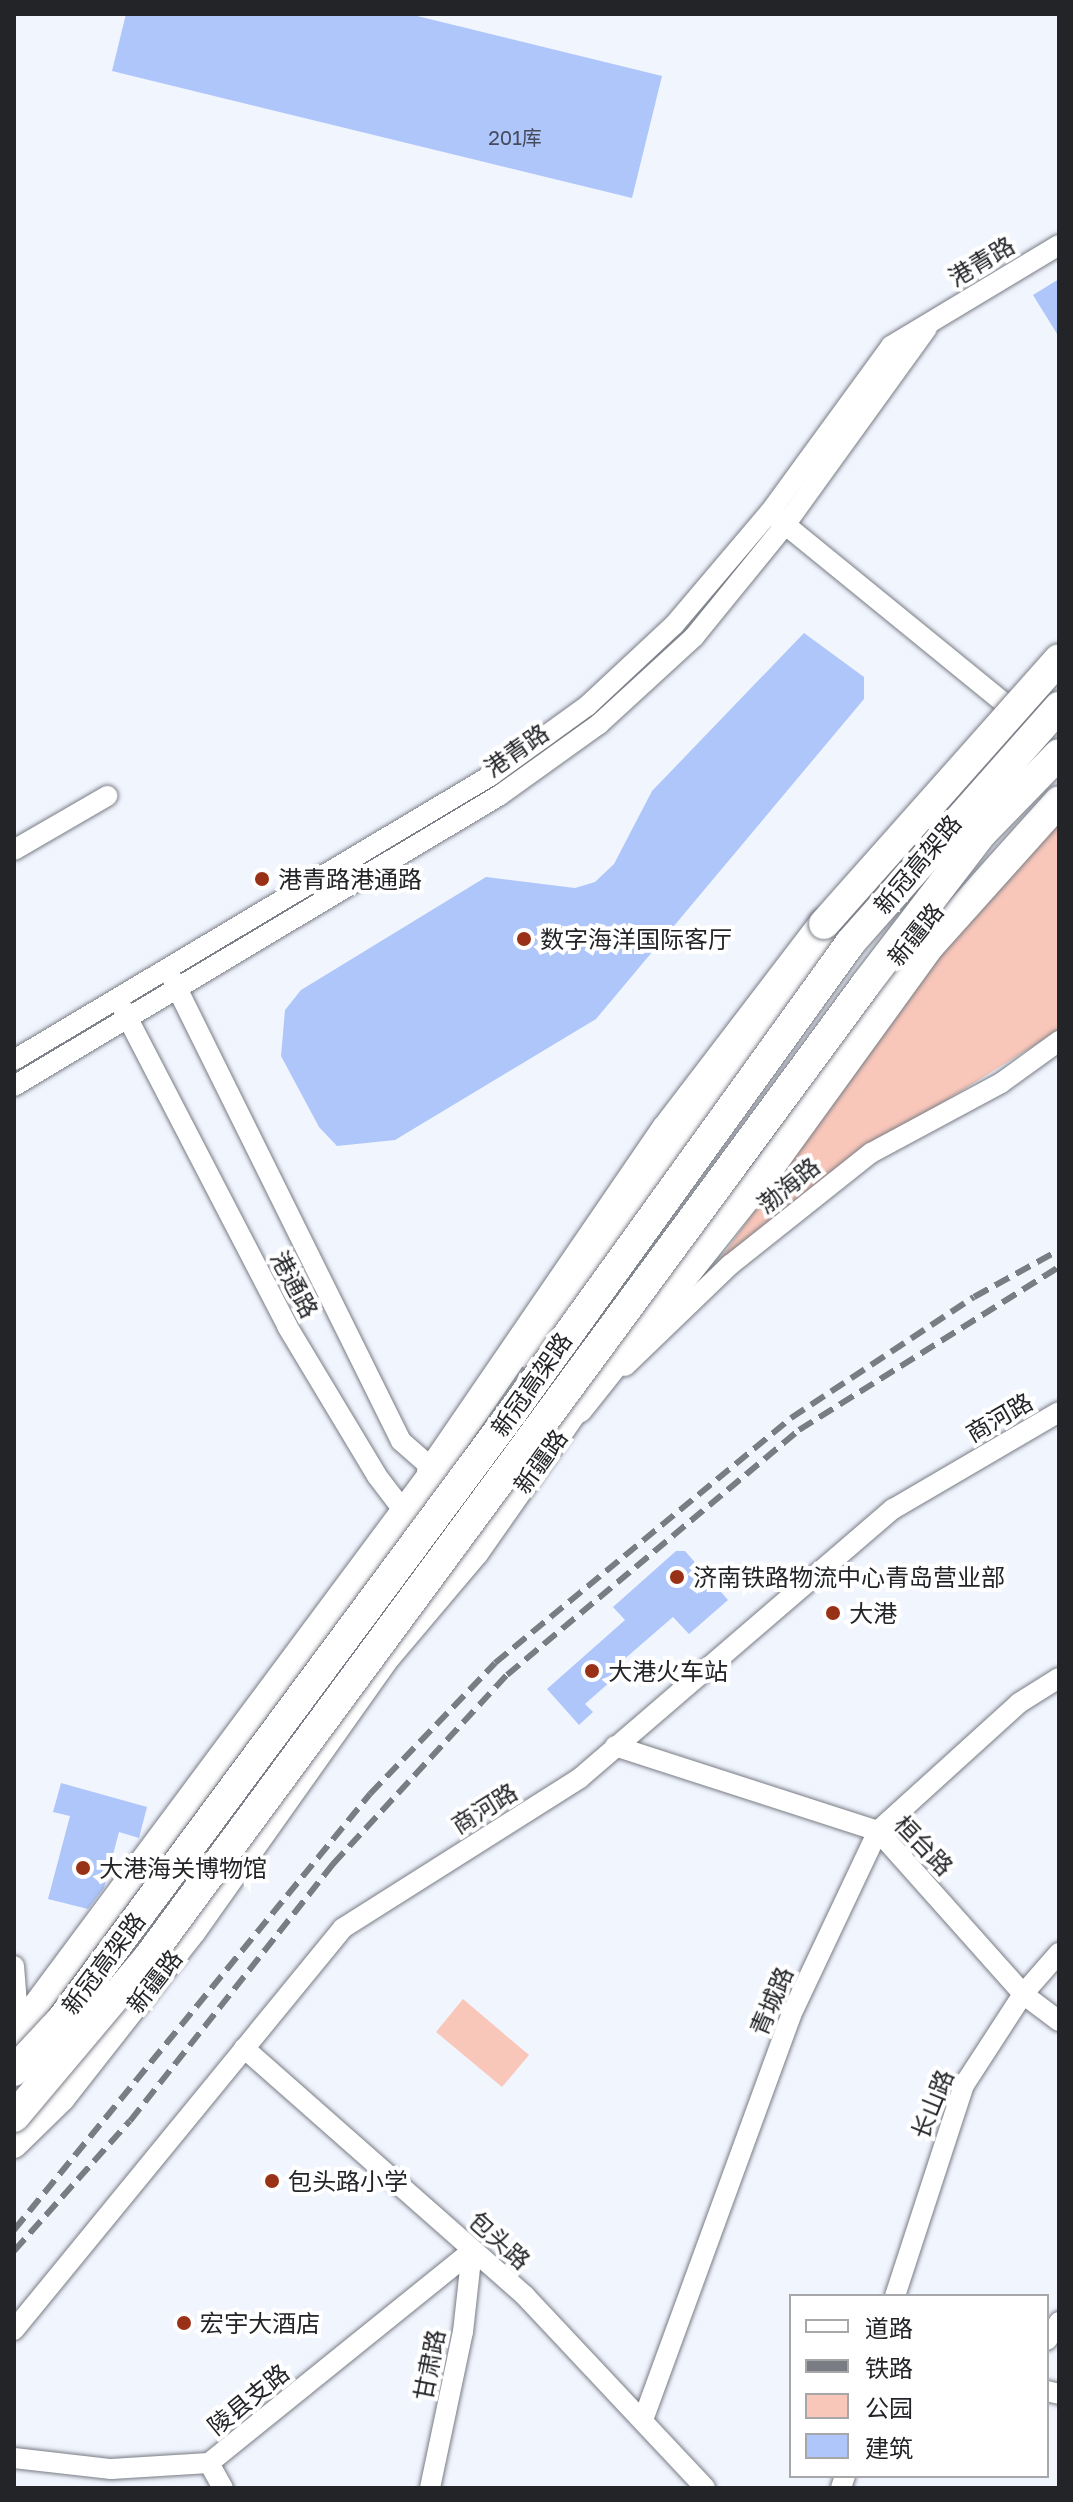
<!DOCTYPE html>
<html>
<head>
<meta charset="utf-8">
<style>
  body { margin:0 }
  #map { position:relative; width:1073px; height:2502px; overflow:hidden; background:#f1f5fe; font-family:"Golos Text","Noto Sans SC",sans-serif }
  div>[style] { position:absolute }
  .green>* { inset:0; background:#f9c7ba }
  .building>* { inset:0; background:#afc6fb }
  .roads { filter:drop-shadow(0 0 2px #787c84) drop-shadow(0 0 2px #787c84) }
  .minor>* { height:20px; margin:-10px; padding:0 10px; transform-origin:10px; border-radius:10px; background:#fff }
  .major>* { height:26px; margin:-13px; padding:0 13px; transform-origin:13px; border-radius:13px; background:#fff }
  .highway>* { height:30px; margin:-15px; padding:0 15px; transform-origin:15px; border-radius:15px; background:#fff }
  .rail>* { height:6px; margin-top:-3px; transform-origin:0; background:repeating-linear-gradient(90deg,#797c82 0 16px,transparent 0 24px) }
  .bridges { filter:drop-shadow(0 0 2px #787c84) drop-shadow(0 0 2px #787c84) }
  .highway-bridge>* { height:30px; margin:-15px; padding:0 15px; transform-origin:15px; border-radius:15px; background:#fff }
  .dots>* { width:22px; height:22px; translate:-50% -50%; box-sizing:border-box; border:4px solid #fff; border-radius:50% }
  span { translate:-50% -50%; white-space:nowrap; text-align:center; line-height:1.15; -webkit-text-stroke:8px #fff; paint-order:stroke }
  .number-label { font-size:20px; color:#464c5d }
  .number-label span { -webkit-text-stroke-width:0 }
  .street-label { font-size:24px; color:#232428 }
  .poi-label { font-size:24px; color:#232428 }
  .left { translate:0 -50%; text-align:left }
  .frame { position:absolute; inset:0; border:16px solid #232428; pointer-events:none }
  .legend { position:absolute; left:789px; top:2294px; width:260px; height:184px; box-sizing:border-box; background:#fff; border:2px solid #a7a7a9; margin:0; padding:10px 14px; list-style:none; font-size:24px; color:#232428 }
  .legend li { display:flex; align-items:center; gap:16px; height:40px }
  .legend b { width:40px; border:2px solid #a7a7a9 }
</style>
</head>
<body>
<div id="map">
  <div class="green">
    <i style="clip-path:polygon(1059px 815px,1059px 1030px,897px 1131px,711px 1272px,934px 959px)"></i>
    <i style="clip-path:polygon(463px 1999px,529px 2055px,502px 2087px,436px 2032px)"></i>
  </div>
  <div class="building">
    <i style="clip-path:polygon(126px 14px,409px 14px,662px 76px,632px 198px,112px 71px)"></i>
    <i style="clip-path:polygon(1059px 279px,1059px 337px,1033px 295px)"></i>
    <i style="clip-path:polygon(804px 633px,864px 677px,864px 699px,596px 1019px,395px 1140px,337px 1146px,319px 1127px,281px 1056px,285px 1010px,301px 990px,486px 877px,575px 888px,595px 882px,614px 864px,652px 791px)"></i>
    <i style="clip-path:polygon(676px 1551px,685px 1551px,728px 1600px,689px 1634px,673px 1617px,614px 1668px,619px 1674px,585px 1704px,593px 1712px,579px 1725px,547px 1689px,625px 1620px,613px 1607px)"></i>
    <i style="clip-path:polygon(61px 1783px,147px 1807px,139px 1838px,119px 1832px,104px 1888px,88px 1909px,48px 1899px,70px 1816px,53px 1812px)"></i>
  </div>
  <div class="roads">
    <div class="minor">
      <i style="left:776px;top:517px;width:316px;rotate:39.2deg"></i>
      <i style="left:14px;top:850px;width:108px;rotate:-30.1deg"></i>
      <i style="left:173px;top:980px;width:514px;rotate:63.68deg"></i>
      <i style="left:401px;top:1441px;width:53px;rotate:41.2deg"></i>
      <i style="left:123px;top:1009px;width:357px;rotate:62.6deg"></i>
      <i style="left:287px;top:1326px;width:175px;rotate:59deg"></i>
      <i style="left:377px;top:1476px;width:43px;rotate:52.6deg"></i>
      <i style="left:403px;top:1510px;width:73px;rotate:30.4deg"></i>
      <i style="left:14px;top:1060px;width:554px;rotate:-30.82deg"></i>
      <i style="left:490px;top:776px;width:120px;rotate:-35.8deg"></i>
      <i style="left:587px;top:706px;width:119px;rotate:-43deg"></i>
      <i style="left:674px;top:625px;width:148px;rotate:-49.7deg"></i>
      <i style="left:770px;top:512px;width:205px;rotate:-53.9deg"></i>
      <i style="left:891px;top:346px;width:196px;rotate:-31deg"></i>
      <i style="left:14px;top:1086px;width:566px;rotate:-30.91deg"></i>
      <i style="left:500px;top:795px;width:122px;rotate:-35.6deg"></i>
      <i style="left:599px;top:724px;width:129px;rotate:-42.5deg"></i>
      <i style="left:694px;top:637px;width:144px;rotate:-50.9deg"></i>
      <i style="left:785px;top:525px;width:243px;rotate:-54.2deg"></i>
      <i style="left:625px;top:1366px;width:146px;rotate:-43.9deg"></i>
      <i style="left:730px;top:1265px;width:180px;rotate:-38.5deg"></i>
      <i style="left:871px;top:1153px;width:148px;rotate:-28.3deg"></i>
      <i style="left:1001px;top:1083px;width:72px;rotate:-35.9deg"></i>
      <i style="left:615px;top:1746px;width:276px;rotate:17.9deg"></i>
      <i style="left:878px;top:1831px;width:218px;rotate:48.3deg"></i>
      <i style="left:1023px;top:1994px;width:45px;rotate:36.9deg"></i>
      <i style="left:14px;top:1966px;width:63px;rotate:85.5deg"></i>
      <i style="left:244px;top:2048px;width:375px;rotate:41.4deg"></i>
      <i style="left:525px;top:2296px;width:263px;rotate:46.8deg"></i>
      <i style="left:895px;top:2296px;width:222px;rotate:-71.9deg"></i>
      <i style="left:964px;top:2085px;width:108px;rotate:-57deg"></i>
      <i style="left:1023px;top:1994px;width:55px;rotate:-48.7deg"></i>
      <i style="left:14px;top:2330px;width:519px;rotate:-50.7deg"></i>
      <i style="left:343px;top:1928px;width:280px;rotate:-32.3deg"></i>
      <i style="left:580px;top:1778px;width:413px;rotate:-40.7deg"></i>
      <i style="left:893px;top:1509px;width:192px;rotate:-30.3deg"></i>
      <i style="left:1047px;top:2340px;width:22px;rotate:-56deg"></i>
      <i style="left:1047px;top:2391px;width:12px;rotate:14deg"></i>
      <i style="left:643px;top:2420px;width:431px;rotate:-69.9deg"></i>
      <i style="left:791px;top:2015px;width:204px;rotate:-64.7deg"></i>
      <i style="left:878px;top:1831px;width:190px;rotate:-42.2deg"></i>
      <i style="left:1019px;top:1703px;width:47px;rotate:-32deg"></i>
      <i style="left:14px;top:2458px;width:98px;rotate:6.5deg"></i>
      <i style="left:111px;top:2469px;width:98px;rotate:-3.5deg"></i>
      <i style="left:209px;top:2463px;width:338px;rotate:-38.9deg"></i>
      <i style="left:209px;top:2463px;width:29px;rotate:61deg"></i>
      <i style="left:430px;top:2488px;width:159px;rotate:-78.1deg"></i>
      <i style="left:463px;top:2332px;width:81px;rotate:-83.7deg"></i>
      <i style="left:841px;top:2488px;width:13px;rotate:-72deg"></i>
    </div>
    <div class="major">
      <i style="left:528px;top:1355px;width:549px;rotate:-53.67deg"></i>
      <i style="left:14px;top:2035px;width:722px;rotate:-53.34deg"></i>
      <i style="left:14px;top:2145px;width:67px;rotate:-44.4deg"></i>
      <i style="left:62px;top:2098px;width:212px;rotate:-51.9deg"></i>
      <i style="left:193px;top:1931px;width:337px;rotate:-54.7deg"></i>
      <i style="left:388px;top:1656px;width:136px;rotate:-49.8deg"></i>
      <i style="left:476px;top:1552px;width:195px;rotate:-55deg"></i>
    </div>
    <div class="highway">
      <i style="left:578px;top:1408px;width:304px;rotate:-51.5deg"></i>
      <i style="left:767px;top:1170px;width:278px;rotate:-54.1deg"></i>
      <i style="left:930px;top:945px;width:193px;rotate:-48.1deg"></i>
      <i style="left:432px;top:1472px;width:416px;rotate:-55.6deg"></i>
      <i style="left:667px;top:1129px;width:258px;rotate:-52.6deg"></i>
    </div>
  </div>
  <div class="rail">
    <i style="left:14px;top:2230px;width:563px;rotate:-50.77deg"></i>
    <i style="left:370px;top:1794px;width:181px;rotate:-46.3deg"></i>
    <i style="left:495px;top:1663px;width:384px;rotate:-39.6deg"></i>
    <i style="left:791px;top:1418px;width:219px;rotate:-33.5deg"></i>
    <i style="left:974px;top:1297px;width:97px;rotate:-28.9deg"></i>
    <i style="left:14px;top:2251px;width:174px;rotate:-48.3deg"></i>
    <i style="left:130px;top:2121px;width:328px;rotate:-51.7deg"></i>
    <i style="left:333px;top:1864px;width:257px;rotate:-47.4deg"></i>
    <i style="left:507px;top:1675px;width:381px;rotate:-40deg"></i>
    <i style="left:799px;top:1430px;width:307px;rotate:-32.1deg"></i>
  </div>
  <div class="bridges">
    <div class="highway-bridge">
      <i style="left:824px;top:924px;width:354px;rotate:-48.4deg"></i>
      <i style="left:14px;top:2071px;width:72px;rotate:-47.2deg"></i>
      <i style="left:63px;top:2018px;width:752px;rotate:-53.43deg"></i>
      <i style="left:511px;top:1414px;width:582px;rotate:-54.23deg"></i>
      <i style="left:851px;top:942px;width:314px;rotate:-48.5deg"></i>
      <i style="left:14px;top:2117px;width:208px;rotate:-49.9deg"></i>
      <i style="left:148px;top:1958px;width:1210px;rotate:-53.6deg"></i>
      <i style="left:866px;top:984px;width:190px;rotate:-52.5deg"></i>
      <i style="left:982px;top:833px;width:110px;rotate:-45.7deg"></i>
    </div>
  </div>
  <div class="dots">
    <i style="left:262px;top:879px;background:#993117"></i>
    <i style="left:524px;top:939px;background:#993117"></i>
    <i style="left:677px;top:1577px;background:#993117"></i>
    <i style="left:833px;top:1613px;background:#993117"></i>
    <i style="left:592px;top:1671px;background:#993117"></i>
    <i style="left:83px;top:1868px;background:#993117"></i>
    <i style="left:272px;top:2181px;background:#993117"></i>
    <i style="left:184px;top:2323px;background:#993117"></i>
  </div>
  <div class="number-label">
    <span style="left:515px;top:137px">201库</span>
  </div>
  <div class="street-label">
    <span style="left:981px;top:261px;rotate:-31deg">港青路</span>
    <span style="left:516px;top:750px;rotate:-35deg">港青路</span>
    <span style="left:917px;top:864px;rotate:-50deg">新冠高架路</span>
    <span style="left:915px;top:934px;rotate:-51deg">新疆路</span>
    <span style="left:788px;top:1185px;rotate:-39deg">渤海路</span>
    <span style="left:295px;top:1284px;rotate:62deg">港通路</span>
    <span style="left:531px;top:1384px;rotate:-55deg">新冠高架路</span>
    <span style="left:999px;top:1417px;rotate:-30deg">商河路</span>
    <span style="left:540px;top:1461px;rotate:-54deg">新疆路</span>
    <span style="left:484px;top:1808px;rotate:-32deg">商河路</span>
    <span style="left:924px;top:1845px;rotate:46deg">桓台路</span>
    <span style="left:103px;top:1963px;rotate:-53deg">新冠高架路</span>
    <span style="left:154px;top:1981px;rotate:-52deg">新疆路</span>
    <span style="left:771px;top:2001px;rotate:-67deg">青城路</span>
    <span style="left:932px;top:2104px;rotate:-68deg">长山路</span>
    <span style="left:500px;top:2240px;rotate:42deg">包头路</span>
    <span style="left:429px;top:2365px;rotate:-79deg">甘肃路</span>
    <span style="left:248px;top:2399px;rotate:-39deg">陵县支路</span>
  </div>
  <div class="poi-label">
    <span class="left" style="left:278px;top:879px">港青路港通路</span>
    <span class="left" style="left:540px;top:939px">数字海洋国际客厅</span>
    <span class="left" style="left:693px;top:1577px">济南铁路物流中心青岛营业部</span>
    <span class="left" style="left:849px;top:1613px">大港</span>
    <span class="left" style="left:608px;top:1671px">大港火车站</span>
    <span class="left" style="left:99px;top:1868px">大港海关博物馆</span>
    <span class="left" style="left:288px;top:2181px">包头路小学</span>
    <span class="left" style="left:200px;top:2323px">宏宇大酒店</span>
  </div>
  <div class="frame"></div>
  <ul class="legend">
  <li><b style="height:10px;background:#fff"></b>道路</li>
  <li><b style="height:10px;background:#797c82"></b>铁路</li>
  <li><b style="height:22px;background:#f9c7ba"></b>公园</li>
  <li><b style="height:22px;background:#afc6fb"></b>建筑</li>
  </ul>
</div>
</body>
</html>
